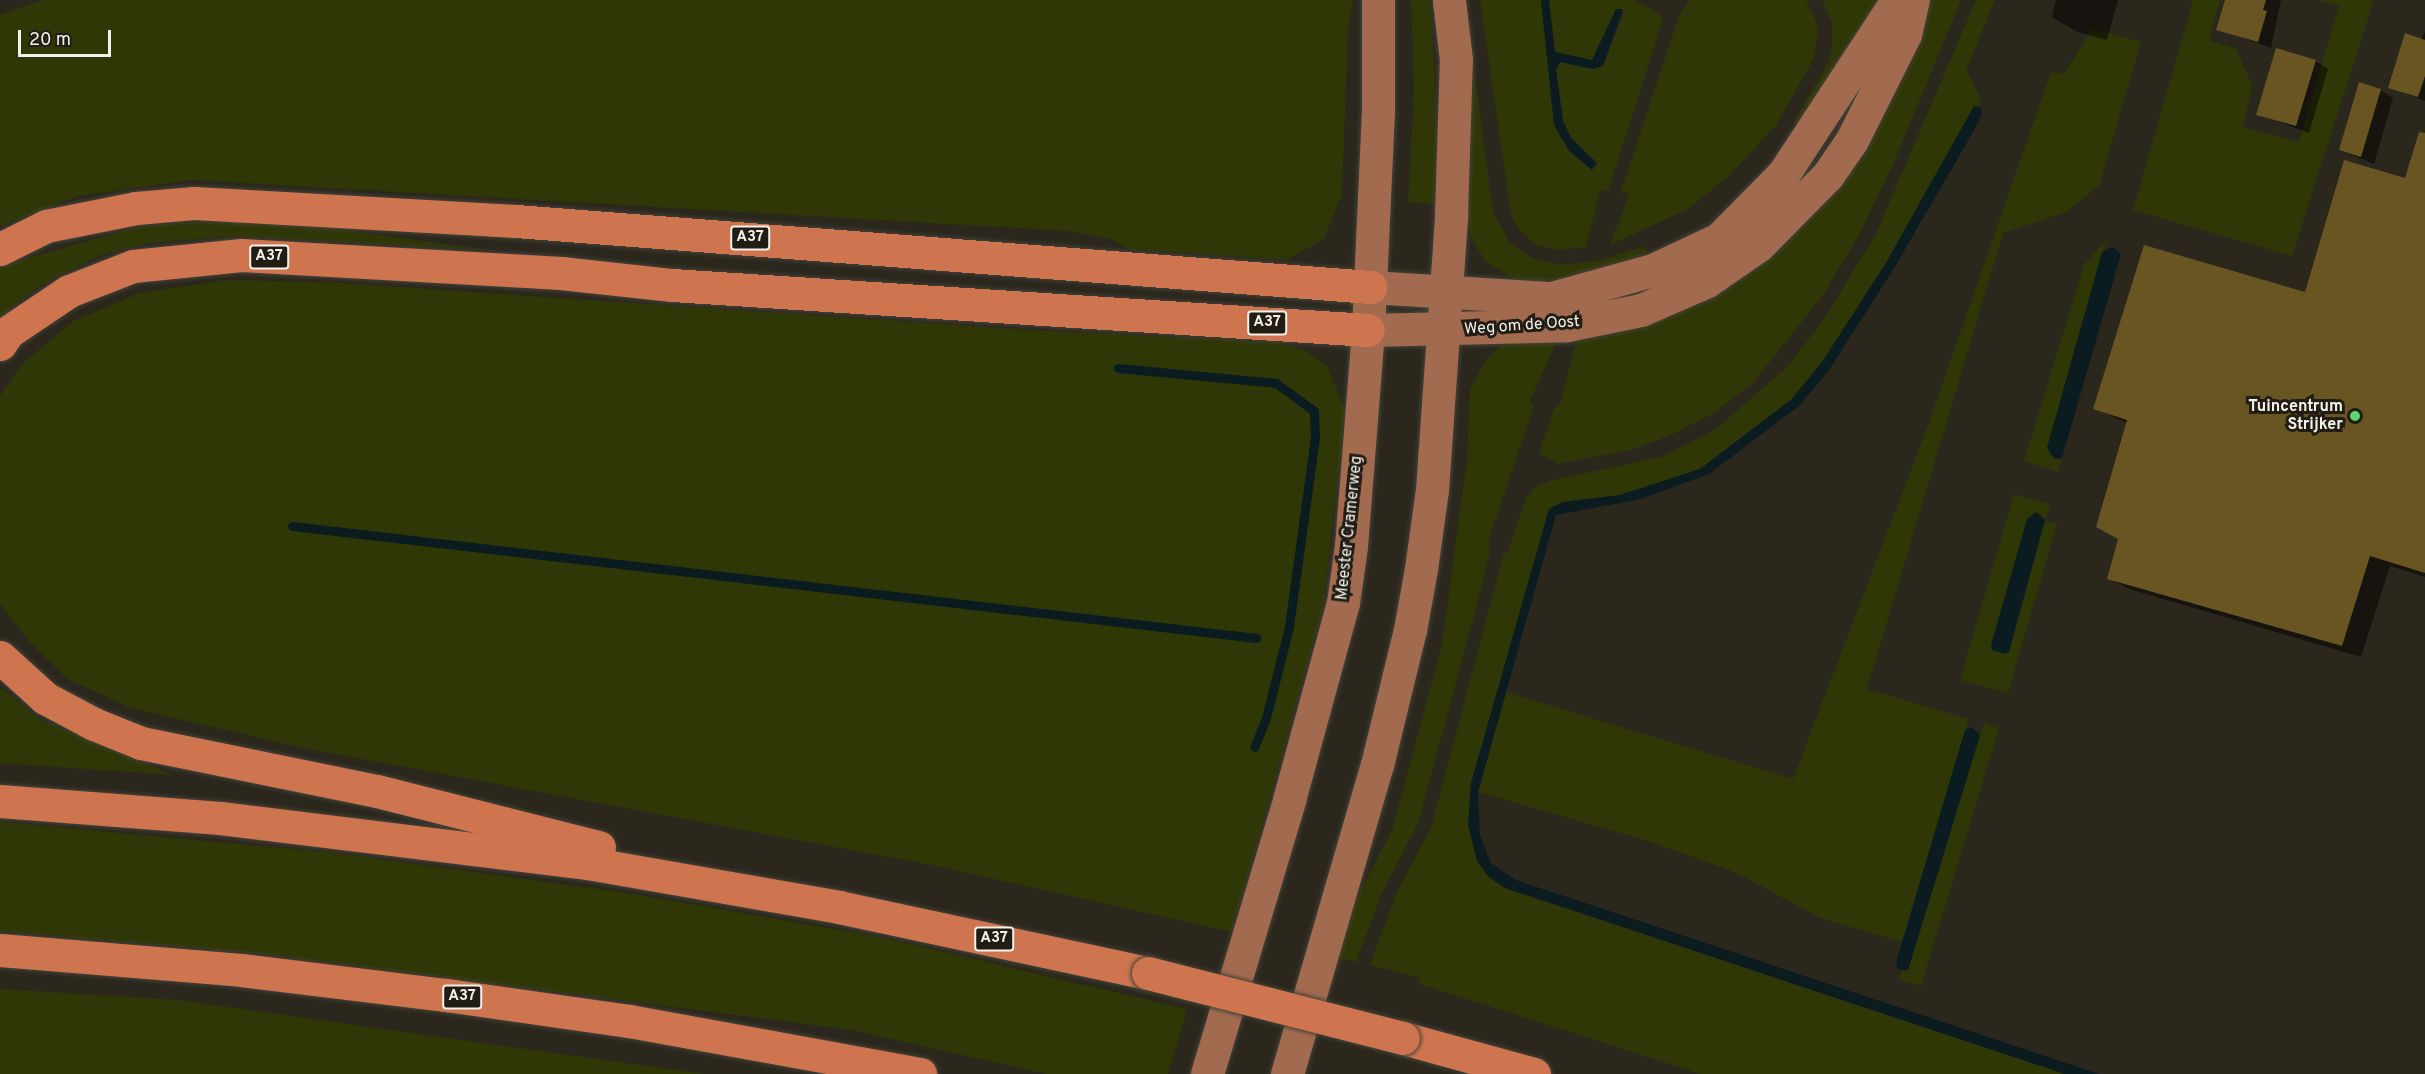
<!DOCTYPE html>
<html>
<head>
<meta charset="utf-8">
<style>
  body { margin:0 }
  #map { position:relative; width:2425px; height:1074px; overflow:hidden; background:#2b271d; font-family:Overpass,sans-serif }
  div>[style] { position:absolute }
  .green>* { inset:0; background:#2f3706 }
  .water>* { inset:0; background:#0a1c20 }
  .shadow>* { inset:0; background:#0007 }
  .stream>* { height:9px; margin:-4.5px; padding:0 4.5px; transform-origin:4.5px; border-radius:4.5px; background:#0a1c20 }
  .building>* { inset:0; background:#685521 }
  .roads { filter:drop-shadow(0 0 2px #444239) drop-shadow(0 0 2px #444239) }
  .major>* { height:33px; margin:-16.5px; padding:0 16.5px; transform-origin:16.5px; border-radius:16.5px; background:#a26b50 }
  .highway>* { height:33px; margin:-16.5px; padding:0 16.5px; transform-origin:16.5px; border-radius:16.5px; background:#ce754f }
  .bridges { filter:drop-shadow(0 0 2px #444239) drop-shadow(0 0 2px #444239) }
  .highway-bridge>* { height:33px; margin:-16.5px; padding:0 16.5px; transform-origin:16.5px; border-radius:16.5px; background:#ce754f }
  .dots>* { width:16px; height:16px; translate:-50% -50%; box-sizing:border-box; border:3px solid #211d14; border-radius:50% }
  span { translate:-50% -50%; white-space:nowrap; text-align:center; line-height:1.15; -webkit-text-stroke:6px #211d14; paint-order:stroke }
  .shield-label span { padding:2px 4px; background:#211d14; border:2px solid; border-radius:4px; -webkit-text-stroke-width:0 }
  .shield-label { font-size:15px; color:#f3f1ea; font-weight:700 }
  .street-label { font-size:16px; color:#f3f1ea }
  .poi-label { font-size:16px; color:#f3f1ea; font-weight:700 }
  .right { translate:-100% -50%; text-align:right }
  .scale { position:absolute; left:18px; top:30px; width:93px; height:27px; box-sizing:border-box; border:3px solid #f3f1ea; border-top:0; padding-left:8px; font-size:18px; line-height:21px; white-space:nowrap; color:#f3f1ea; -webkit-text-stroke:4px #211d14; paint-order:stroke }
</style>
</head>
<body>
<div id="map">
  <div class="green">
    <i style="clip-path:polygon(44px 0,1353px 0,1348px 29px,1342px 193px,1324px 239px,1287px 260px,1129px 249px,1111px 239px,1069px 231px,192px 180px,78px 196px,0 226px,0 15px)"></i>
    <i style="clip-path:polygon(1411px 0,1429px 0,1432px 20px,1437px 136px,1434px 204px,1408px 202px,1414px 89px)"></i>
    <i style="clip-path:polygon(1480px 0,1541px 0,1554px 124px,1561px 139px,1592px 160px,1571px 138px,1563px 121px,1556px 70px,1560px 62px,1593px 69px,1603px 66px,1624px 13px,1616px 9px,1592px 60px,1555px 53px,1549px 0,1633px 0,1657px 12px,1663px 20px,1608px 191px,1600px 190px,1586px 247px,1559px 250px,1537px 245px,1521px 232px,1511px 215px)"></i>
    <i style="clip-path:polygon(1689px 0,1806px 0,1818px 26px,1814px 58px,1776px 125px,1730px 175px,1686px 210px,1610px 245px,1630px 192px,1620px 194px,1679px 16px)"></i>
    <i style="clip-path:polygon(1822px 0,1881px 0,1802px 127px,1794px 121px,1828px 63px,1832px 46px,1832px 23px)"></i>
    <i style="clip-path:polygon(1927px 0,1961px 0,1894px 162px,1860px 233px,1823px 295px,1752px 384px,1712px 414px,1671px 435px,1631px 450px,1557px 464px,1539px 453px,1555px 406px,1560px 405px,1576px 342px,1555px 345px,1529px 403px,1534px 405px,1487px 545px,1491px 547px,1471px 627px,1418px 823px,1381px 895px,1356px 962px,1337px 957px,1353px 905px,1392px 830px,1442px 645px,1467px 458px,1470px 390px,1486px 359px,1503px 345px,1531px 338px,1776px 244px)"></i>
    <i style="clip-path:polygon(1976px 0,1995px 0,1966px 70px,1982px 101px,1972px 110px,1886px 263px,1822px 362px,1791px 400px,1700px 469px,1620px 495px,1563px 502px,1549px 509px,1468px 824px,1477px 861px,1489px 877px,1505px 888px,2065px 1074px,1701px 1074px,1420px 984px,1420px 978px,1370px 965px,1396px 894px,1431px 828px,1504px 552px,1507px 553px,1527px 497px,1534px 488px,1549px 481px,1661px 457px,1715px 430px,1788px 366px,1824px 319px,1876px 234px)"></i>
    <i style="clip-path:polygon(2193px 0,2220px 0,2209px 40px,2236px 49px,2252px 85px,2243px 127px,2299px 142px,2339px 6px,2317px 0,2374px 0,2292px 256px,2133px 210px)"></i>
    <i style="clip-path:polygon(2092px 29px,2141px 42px,2099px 186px,2066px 212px,2003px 233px,1867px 689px,1969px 719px,1902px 942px,1820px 918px,1737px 873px,1652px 842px,1478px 792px,1506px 692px,1793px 779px,1927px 428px,2051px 72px,2064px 74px)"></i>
    <i style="clip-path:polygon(1471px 46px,1493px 212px,1510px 243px,1531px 257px,1561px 265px,1597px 261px,1644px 246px,1648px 255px,1558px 279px,1535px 282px,1512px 277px,1486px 262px,1471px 238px,1467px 212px,1466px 47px)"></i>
    <i style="clip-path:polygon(222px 221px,329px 228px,491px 250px,232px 236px,150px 243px,101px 255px,41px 285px,0 317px,0 267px,4px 265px,143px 225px)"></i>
    <i style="clip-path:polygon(2106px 240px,2047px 448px,2060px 460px,2062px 458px,2058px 472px,2024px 461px,2084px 265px)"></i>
    <i style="clip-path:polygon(226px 280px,326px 282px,1029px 330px,1279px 342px,1308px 352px,1328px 368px,1345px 411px,1323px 608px,1232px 932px,932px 865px,303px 748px,131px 708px,68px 679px,31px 643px,0 604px,0 396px,21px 365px,72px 322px,140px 293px)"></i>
    <i style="clip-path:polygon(2014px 494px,2050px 504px,2045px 520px,2041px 514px,1992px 650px,2005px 654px,2045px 521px,2057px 524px,2008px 693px,1960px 680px)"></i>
    <i style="clip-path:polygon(0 687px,40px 719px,173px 775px,0 763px)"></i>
    <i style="clip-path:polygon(1984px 723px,1999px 728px,1921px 986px,1899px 980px,1902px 971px,1908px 970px)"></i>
    <i style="clip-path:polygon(0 822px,327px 852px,628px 893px,880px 937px,1187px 1009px,1168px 1074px,1047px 1074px,852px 1030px,262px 954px,0 931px)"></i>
    <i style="clip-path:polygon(0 989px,177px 1000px,705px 1074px,0 1074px)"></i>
  </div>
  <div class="water">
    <i style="clip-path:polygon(1541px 0,1549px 0,1555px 52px,1592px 60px,1616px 9px,1623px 9px,1603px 66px,1593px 69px,1560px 62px,1556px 69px,1563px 121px,1571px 138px,1597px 163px,1592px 170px,1569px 151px,1554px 124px)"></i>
    <i style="clip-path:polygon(1974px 106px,1981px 108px,1982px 113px,1976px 127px,1893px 270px,1829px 370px,1799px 406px,1709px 474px,1641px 499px,1556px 515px,1478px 792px,1480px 836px,1491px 863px,1516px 880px,2099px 1074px,2065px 1074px,1505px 888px,1489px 877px,1477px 861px,1468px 824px,1471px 783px,1549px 509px,1563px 502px,1620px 495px,1700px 469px,1791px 400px,1822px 362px,1886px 263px)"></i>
    <i style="clip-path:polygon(2113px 247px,2121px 254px,2062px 458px,2054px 459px,2047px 448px,2102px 252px)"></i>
    <i style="clip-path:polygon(2036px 512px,2045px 520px,2009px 652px,2005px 654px,1992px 650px,1991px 645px,2027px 519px)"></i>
    <i style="clip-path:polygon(1971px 727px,1980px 735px,1908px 970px,1898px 970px,1896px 963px,1965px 730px)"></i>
  </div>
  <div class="shadow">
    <i style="clip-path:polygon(2056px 0,2118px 0,2107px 40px,2077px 32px,2052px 17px)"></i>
    <i style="clip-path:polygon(2228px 0,2281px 0,2271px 48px,2218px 29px)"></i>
    <i style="clip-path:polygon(2425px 32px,2425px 101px,2390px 87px)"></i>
    <i style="clip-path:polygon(2315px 61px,2328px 69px,2309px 133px,2258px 114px)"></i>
    <i style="clip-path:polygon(2380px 90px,2393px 98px,2374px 164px,2340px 150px)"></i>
    <i style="clip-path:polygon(2425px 155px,2425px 577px,2390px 566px,2361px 657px,2129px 589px,2109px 578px,2120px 539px,2127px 423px,2094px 408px,2306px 294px)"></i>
  </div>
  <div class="stream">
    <i style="left:1118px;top:368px;width:159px;rotate:5.4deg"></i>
    <i style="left:1276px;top:383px;width:47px;rotate:36.4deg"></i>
    <i style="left:1314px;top:411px;width:26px;rotate:88deg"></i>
    <i style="left:1315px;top:437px;width:192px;rotate:97.8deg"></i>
    <i style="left:1289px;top:627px;width:94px;rotate:104.2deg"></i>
    <i style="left:1266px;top:718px;width:31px;rotate:112deg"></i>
    <i style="left:292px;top:526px;width:971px;rotate:6.62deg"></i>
  </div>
  <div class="building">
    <i style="clip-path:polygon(2225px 0,2266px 0,2263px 10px,2267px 11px,2258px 42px,2216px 30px)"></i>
    <i style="clip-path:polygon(2405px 33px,2425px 40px,2425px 76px,2418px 97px,2388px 88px)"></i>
    <i style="clip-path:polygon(2276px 48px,2316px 60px,2296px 126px,2256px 115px)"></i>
    <i style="clip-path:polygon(2359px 82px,2381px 89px,2361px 157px,2339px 150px)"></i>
    <i style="clip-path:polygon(2419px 132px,2425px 133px,2425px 573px,2370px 556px,2342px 646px,2107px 579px,2118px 539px,2096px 527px,2127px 420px,2093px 409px,2144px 245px,2305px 292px,2344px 160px,2405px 178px)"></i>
  </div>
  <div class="roads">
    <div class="major">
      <i style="left:1370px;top:287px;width:182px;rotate:3.5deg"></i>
      <i style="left:1552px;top:298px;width:105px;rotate:-15.5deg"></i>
      <i style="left:1653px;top:270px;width:73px;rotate:-25.2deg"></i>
      <i style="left:1719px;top:239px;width:93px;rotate:-45.4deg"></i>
      <i style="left:1784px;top:173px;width:207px;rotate:-56.8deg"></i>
      <i style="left:1368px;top:330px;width:199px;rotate:-1.4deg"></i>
      <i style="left:1567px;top:325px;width:76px;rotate:-11.5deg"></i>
      <i style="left:1641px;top:310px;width:72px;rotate:-23.7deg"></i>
      <i style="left:1707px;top:281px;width:63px;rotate:-34.7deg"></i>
      <i style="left:1759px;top:245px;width:98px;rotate:-45.4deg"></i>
      <i style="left:1828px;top:175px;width:42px;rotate:-55.6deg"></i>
      <i style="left:1852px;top:140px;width:119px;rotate:-63.4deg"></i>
      <i style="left:1905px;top:34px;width:35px;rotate:-77deg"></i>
      <i style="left:1207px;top:1074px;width:286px;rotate:-73.3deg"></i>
      <i style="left:1289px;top:800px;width:204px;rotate:-74.7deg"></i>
      <i style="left:1343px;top:603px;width:58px;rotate:-82deg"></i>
      <i style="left:1351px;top:546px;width:217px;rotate:-85.5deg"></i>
      <i style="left:1368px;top:330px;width:219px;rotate:-87.4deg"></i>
      <i style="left:1378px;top:111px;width:111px;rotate:-90deg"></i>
      <i style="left:1287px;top:1074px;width:322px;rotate:-73.8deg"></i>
      <i style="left:1377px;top:765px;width:139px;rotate:-76.3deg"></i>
      <i style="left:1410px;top:630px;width:62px;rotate:-79.8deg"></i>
      <i style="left:1421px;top:569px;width:80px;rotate:-82.1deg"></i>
      <i style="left:1432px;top:490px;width:276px;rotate:-86deg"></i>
      <i style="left:1451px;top:215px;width:155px;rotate:-88.2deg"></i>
      <i style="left:1456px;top:60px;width:60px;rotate:-96.7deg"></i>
    </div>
    <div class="highway">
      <i style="left:0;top:249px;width:51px;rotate:-26.6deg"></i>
      <i style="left:46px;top:226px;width:92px;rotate:-11.3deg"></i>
      <i style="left:136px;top:208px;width:58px;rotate:-4.9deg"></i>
      <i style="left:194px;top:203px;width:323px;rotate:3.2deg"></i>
      <i style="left:516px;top:221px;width:857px;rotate:4.42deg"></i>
      <i style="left:0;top:344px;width:14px;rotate:-56deg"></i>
      <i style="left:8px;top:332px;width:73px;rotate:-33.9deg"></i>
      <i style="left:69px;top:291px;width:69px;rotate:-21.3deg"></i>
      <i style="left:133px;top:266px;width:109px;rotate:-5.8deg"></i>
      <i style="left:241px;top:255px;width:321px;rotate:3.2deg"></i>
      <i style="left:561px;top:273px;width:112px;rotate:6.2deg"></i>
      <i style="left:672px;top:285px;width:697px;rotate:3.7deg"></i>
      <i style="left:0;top:657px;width:61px;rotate:42.3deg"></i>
      <i style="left:45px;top:698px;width:55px;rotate:28deg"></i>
      <i style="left:94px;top:724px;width:51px;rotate:22deg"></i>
      <i style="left:141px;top:743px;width:241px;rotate:11.5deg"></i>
      <i style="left:377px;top:791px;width:229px;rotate:14.2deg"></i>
      <i style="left:0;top:801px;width:221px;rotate:4.4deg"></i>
      <i style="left:220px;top:818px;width:371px;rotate:7deg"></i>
      <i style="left:588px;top:863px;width:255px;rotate:9.9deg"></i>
      <i style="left:839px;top:907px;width:316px;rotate:12.1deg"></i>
      <i style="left:0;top:950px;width:242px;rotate:4.7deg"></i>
      <i style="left:241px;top:970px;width:207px;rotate:7deg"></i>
      <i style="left:446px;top:995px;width:185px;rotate:8.1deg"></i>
      <i style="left:629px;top:1021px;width:296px;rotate:10.3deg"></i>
      <i style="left:1403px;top:1038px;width:136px;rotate:15.4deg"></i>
    </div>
  </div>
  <div class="bridges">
    <div class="highway-bridge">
      <i style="left:1148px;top:973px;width:263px;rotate:14.3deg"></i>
    </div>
  </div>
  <div class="dots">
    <i style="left:2355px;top:416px;background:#5cd56d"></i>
  </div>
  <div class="shield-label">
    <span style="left:750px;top:238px">A37</span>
    <span style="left:269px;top:257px">A37</span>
    <span style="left:1267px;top:323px">A37</span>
    <span style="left:994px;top:939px">A37</span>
    <span style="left:462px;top:997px">A37</span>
  </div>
  <div class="street-label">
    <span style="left:1522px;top:326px;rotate:-4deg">Weg om de Oost</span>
    <span style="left:1350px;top:528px;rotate:-84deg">Meester Cramerweg</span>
  </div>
  <div class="poi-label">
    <span class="right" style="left:2343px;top:416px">Tuincentrum<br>Strijker</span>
  </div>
  <div class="scale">20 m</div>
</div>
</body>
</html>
